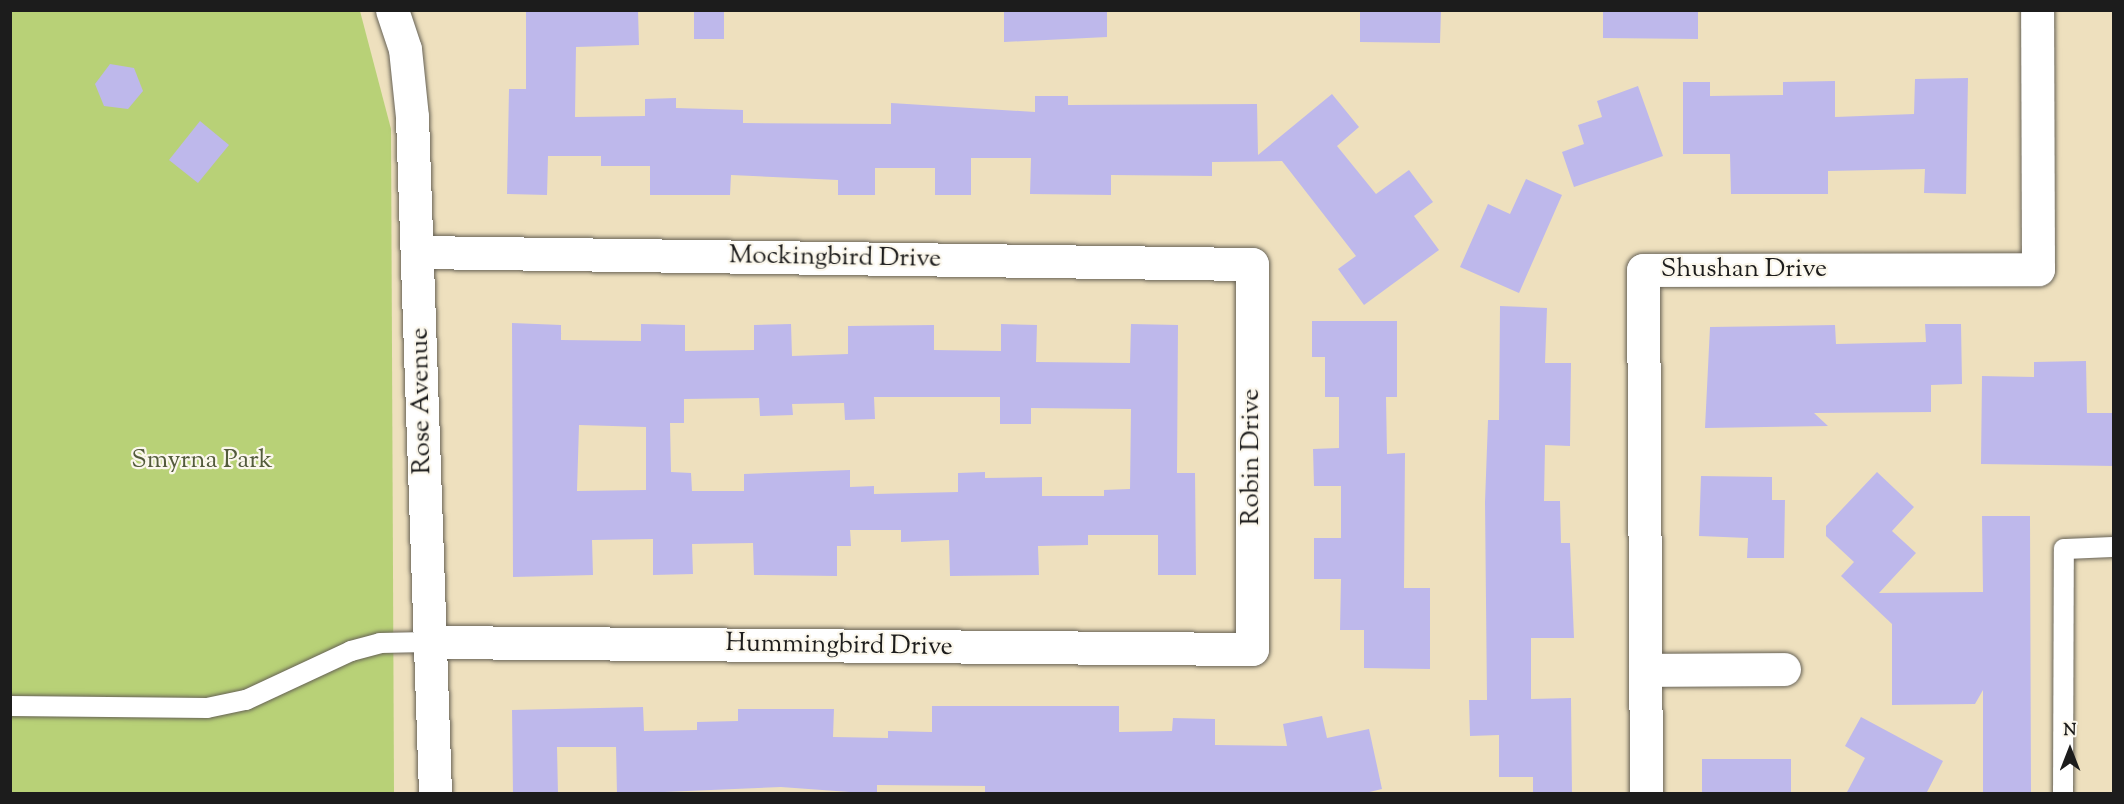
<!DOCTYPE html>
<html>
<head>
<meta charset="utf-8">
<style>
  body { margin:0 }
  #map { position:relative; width:2124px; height:804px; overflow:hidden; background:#eee0be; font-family:"Sorts Mill Goudy",serif }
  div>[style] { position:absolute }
  .green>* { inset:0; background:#b8d177 }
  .building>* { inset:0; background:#beb8eb }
  .roads { filter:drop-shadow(0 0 2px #666155) drop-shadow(0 0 2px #666155) }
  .service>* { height:20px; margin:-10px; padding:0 10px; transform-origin:10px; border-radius:10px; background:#fff }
  .minor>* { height:33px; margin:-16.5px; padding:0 16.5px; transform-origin:16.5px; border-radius:16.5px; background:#fff }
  span { translate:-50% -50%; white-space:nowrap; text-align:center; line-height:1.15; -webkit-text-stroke:4.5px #fbf7ec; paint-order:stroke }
  .street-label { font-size:26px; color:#1c1c1c }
  .park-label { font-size:26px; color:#535b3c }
  .frame { position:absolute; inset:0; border:12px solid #1c1c1c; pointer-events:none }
  .north { position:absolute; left:2040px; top:720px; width:60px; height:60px; -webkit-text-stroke:4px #fbf7ec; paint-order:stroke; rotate:0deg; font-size:16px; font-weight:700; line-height:24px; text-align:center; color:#1c1c1c }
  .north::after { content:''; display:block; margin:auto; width:21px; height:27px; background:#1c1c1c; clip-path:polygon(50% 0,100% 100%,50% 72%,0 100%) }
</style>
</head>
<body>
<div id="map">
  <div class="green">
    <i style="clip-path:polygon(10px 11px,360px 11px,391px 129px,394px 793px,11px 793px)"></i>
  </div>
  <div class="building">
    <i style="clip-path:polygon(526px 10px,638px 10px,639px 45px,576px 47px,575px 117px,645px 116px,645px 99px,676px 98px,676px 108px,743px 110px,743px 123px,891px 124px,891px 103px,1035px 112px,1035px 96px,1068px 96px,1068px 105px,1257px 104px,1258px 155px,1332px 94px,1359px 127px,1337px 146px,1376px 194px,1409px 170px,1433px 202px,1414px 216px,1439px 250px,1364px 305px,1338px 269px,1356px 256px,1282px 161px,1212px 162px,1212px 176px,1111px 175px,1111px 195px,1030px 194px,1031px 158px,971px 158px,971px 195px,935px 195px,935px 168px,875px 168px,875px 195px,838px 195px,838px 180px,731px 175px,730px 195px,650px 195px,650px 166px,601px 166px,601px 156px,548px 156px,547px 195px,507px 194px,509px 89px,526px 89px)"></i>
    <i style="clip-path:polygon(694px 10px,724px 10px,724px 39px,694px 39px)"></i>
    <i style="clip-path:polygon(1004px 10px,1107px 10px,1107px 37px,1004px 42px)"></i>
    <i style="clip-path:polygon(1360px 10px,1441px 10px,1440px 43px,1360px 42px)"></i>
    <i style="clip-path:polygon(1603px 10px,1698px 10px,1698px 39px,1603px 38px)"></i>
    <i style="clip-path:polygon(110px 64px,134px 68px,143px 91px,128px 109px,104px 106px,95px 84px)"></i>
    <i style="clip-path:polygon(1968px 78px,1966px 194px,1924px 193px,1925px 169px,1828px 171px,1828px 194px,1731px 194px,1730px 154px,1683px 154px,1683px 82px,1710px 82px,1710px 96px,1783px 95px,1783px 82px,1835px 81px,1835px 117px,1914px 114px,1915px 79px)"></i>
    <i style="clip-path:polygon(1638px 86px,1663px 156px,1574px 187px,1562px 152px,1584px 144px,1578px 125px,1602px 117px,1597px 101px)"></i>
    <i style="clip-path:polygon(200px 121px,229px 145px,198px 183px,169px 160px)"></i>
    <i style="clip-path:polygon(1526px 179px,1562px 195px,1519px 293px,1460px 267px,1488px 204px,1510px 214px)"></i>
    <i style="clip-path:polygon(1500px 306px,1547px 308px,1545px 363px,1571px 363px,1570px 446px,1545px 445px,1544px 501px,1560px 501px,1561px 543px,1570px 543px,1574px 638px,1531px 638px,1531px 699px,1571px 698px,1572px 794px,1533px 794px,1533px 777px,1499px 777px,1499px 735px,1470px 736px,1469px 700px,1487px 700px,1485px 502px,1488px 420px,1499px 420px)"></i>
    <i style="clip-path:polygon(1312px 321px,1397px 321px,1397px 397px,1386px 397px,1387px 454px,1405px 453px,1404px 588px,1430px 588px,1430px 669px,1364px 668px,1364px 630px,1340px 630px,1341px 579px,1314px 579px,1314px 538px,1341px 538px,1341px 486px,1314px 486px,1313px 449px,1339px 448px,1339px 397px,1325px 397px,1325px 357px,1312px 357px)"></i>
    <i style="clip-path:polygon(evenodd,512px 323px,561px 325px,561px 340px,641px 341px,641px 324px,685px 325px,685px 351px,754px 350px,754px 325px,791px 324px,792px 356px,848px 354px,848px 326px,934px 325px,934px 350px,1001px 351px,1001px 324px,1037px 325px,1036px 362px,1130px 363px,1131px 324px,1178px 325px,1177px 473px,1195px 473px,1196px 575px,1158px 575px,1158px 535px,1088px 535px,1088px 545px,1038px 546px,1039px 575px,950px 576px,949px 540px,901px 542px,901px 530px,850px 530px,851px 546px,837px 546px,837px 576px,754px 575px,753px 543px,692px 544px,693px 574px,653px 575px,653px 539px,592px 540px,593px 575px,513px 577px,512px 323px,874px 397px,1000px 397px,1000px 424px,1031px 424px,1031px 408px,1131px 409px,1130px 489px,1104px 490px,1104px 496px,1042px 496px,1042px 477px,985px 478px,985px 472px,958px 473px,958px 492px,874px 494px,874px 486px,850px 487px,850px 470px,744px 474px,744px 491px,692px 491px,691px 473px,671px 472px,670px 423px,684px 423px,684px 399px,759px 398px,760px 416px,793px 415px,792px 404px,844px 403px,845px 420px,875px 419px,874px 397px,512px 323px,579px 425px,646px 427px,646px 490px,577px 491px,579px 425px)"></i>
    <i style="clip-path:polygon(1925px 324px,1961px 324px,1962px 384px,1931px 385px,1931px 412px,1814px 413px,1828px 426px,1705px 428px,1710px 327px,1835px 325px,1836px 344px,1926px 342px)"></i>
    <i style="clip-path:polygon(2086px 361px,2087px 413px,2114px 413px,2114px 466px,1981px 464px,1982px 376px,2034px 377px,2034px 362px)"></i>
    <i style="clip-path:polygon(1877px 472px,1914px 507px,1892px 531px,1916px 553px,1879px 593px,1983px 592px,1982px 516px,2030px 516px,2031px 794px,1983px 794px,1983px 690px,1975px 704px,1892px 705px,1892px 624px,1841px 576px,1854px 562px,1826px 536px,1826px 526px)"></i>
    <i style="clip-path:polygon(1701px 476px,1772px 477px,1772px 500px,1785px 500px,1784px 558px,1747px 558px,1748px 538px,1699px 536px)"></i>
    <i style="clip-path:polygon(932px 706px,1119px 706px,1119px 732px,1172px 731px,1173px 718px,1215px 719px,1215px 745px,1287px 746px,1283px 724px,1322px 716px,1327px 738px,1369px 729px,1382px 789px,1361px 794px,985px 794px,985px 786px,877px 785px,877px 794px,781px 787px,617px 794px,616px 747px,557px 747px,558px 794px,513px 794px,512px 710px,643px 707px,644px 731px,697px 730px,697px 722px,738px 721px,738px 709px,834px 709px,833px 737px,888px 738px,888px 731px,932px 732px)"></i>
    <i style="clip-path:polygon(1861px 717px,1943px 761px,1926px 794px,1846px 794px,1865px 758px,1845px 746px)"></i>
    <i style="clip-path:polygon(1702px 759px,1791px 759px,1791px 794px,1702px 794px)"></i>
  </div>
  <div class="roads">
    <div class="service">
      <i style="left:10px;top:706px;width:197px;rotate:0.6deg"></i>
      <i style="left:207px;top:708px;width:40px;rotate:-12deg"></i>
      <i style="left:246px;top:700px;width:116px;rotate:-25deg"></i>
      <i style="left:351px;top:651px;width:30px;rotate:-15deg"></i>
      <i style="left:380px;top:643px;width:47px;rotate:-1.2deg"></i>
      <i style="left:2063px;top:794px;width:245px;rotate:-89.8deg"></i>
      <i style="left:2064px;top:549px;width:50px;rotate:-2.3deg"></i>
    </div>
    <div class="minor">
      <i style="left:392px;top:10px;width:41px;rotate:71.6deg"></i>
      <i style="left:405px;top:49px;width:68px;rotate:84.1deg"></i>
      <i style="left:412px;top:117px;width:677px;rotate:88.05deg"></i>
      <i style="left:419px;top:252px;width:833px;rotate:0.83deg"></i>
      <i style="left:1252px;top:264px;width:385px;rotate:90deg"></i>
      <i style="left:1252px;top:649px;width:825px;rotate:-179.51deg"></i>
      <i style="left:1645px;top:670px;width:139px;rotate:-0.4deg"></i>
      <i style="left:1646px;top:794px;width:524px;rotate:-90.33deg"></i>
      <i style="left:1643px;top:270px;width:395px;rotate:-0.1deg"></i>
      <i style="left:2038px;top:269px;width:259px;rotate:-90.2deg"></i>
    </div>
  </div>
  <div class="street-label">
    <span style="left:835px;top:258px;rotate:1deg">Mockingbird Drive</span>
    <span style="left:1744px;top:270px">Shushan Drive</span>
    <span style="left:422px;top:401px;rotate:-91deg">Rose Avenue</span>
    <span style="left:1252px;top:457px;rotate:-90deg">Robin Drive</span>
    <span style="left:839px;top:646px;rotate:1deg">Hummingbird Drive</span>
  </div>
  <div class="park-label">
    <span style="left:202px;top:461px">Smyrna Park</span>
  </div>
  <div class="frame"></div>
  <div class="north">N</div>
</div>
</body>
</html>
